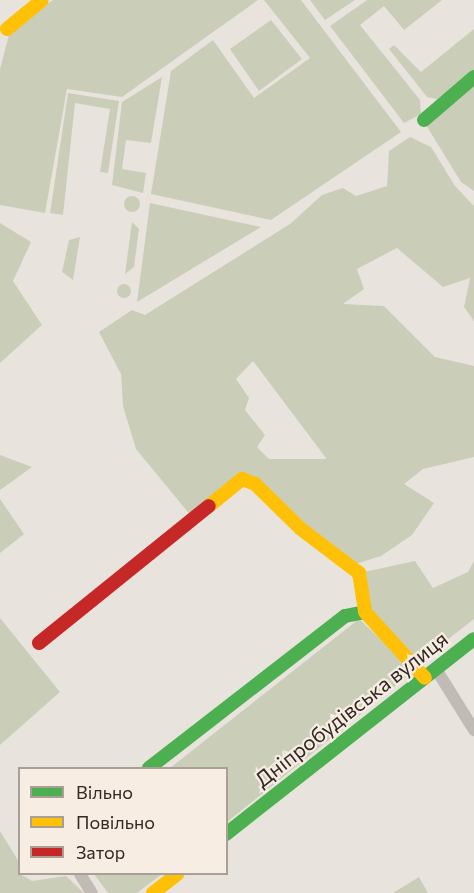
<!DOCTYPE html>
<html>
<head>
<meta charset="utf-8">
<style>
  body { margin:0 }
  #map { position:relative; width:474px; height:893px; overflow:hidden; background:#e9e3dd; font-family:Commissioner,sans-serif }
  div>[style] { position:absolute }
  .green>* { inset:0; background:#caceb8 }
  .round { border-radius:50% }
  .street>* { height:12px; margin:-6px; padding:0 6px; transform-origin:6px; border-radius:6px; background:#c1bbb6 }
  .fast>* { height:14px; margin:-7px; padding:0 7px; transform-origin:7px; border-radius:7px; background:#4caf50 }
  .slow>* { height:14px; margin:-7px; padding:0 7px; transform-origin:7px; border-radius:7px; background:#ffc107 }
  .jam>* { height:14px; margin:-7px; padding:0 7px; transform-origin:7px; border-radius:7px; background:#c62828 }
  span { translate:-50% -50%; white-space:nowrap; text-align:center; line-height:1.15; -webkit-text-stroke:4.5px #f7ede3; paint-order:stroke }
  .street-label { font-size:21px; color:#322925 }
  .legend { position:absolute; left:18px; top:767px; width:210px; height:108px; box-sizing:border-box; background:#f7ede3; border:2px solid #a89f97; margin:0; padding:8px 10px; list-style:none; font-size:18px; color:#322925 }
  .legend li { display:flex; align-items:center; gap:12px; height:30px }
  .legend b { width:30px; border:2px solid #a89f97 }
</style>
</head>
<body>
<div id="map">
  <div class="green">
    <i style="clip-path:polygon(53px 0,258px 0,122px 97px,67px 89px,45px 213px,0 205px,0 69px,10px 31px)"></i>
    <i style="clip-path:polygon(264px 0,301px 0,401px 132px,271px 220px,151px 194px,171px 71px,213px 40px,254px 98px,310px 58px)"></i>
    <i style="clip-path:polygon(310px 0,355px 0,325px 20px)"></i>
    <i style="clip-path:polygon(367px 0,442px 0,404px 30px,384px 6px,360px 25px,420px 100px,421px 114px,404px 123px,330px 26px)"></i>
    <i style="clip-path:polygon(271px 20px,302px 59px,259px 91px,230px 49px)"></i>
    <i style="clip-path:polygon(474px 29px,474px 73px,437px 99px,427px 97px,389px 49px,394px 45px,421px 72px)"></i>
    <i style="clip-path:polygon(162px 77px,151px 143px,126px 140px,122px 169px,146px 173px,143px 193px,112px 185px,122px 102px)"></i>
    <i style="clip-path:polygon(474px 86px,474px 191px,461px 182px,426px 125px)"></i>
    <i style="clip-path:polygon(68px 93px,119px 101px,108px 173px,100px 172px,110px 109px,75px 103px,63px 215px,50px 213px)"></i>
    <i style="clip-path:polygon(evenodd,410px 137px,431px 147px,455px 186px,474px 206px,474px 321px,464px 307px,470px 278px,443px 287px,397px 248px,357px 269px,364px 289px,343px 304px,384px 306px,435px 357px,474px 366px,474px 457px,423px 469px,404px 484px,434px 503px,412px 535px,381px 556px,349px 566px,243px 479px,192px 517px,136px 449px,123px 406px,121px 374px,99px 332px,132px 310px,145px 315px,290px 224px,322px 195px,343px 188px,356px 196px,387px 186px,389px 151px,410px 137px,253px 361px,326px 458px,326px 459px,269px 459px,257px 447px,265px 435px,245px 410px,249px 398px,236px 379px,253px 361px)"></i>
    <i class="round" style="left:124px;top:196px;width:16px;height:16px"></i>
    <i style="clip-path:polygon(150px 203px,261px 227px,137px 302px)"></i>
    <i style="clip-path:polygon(132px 222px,139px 229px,134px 267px,125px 274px)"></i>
    <i style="clip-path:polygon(0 223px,31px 242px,13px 281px,42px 325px,0 363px)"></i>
    <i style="clip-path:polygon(80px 237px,73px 280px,62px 272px,69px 240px)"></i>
    <i class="round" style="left:117px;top:284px;width:14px;height:14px"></i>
    <i style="clip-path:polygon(0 455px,32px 467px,0 490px)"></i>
    <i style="clip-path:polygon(0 499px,24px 534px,0 553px)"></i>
    <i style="clip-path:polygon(415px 561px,433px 588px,468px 572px,474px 561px,474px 619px,414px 666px,365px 612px,359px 573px)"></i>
    <i style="clip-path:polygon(0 618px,60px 692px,0 745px)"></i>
    <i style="clip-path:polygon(359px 619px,410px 667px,407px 677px,227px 822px,226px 768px,170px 768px)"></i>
    <i style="clip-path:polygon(0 831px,19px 862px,20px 874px,32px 881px,66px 876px,84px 893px,0 893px)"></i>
    <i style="clip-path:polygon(94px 874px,162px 874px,137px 893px,108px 893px)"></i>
    <i style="clip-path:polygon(419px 877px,428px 893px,393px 893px)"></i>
  </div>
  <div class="street">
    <i style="left:436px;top:669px;width:72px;rotate:58.1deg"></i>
    <i style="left:80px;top:874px;width:22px;rotate:58deg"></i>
  </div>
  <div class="fast">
    <i style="left:424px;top:120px;width:66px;rotate:-40.7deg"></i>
    <i style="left:149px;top:768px;width:248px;rotate:-37.8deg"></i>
    <i style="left:345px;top:616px;width:20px;rotate:-11deg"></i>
    <i style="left:226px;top:834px;width:315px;rotate:-38.2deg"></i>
  </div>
  <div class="slow">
    <i style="left:7px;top:29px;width:45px;rotate:-39.6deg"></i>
    <i style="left:209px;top:506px;width:43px;rotate:-39.3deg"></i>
    <i style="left:242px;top:479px;width:14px;rotate:21deg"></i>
    <i style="left:255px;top:484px;width:64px;rotate:44.4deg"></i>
    <i style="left:301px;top:529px;width:73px;rotate:37.2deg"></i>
    <i style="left:359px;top:573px;width:39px;rotate:81deg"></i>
    <i style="left:365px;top:612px;width:89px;rotate:47.7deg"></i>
    <i style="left:153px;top:893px;width:31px;rotate:-38deg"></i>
  </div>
  <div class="jam">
    <i style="left:39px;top:643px;width:218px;rotate:-38.9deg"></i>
  </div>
  <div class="street-label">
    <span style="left:351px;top:709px;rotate:-38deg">Дніпробудівська вулиця</span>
  </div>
  <ul class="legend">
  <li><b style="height:8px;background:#4caf50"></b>Вільно</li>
  <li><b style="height:8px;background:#ffc107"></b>Повільно</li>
  <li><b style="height:8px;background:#c62828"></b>Затор</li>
  </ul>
</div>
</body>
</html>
